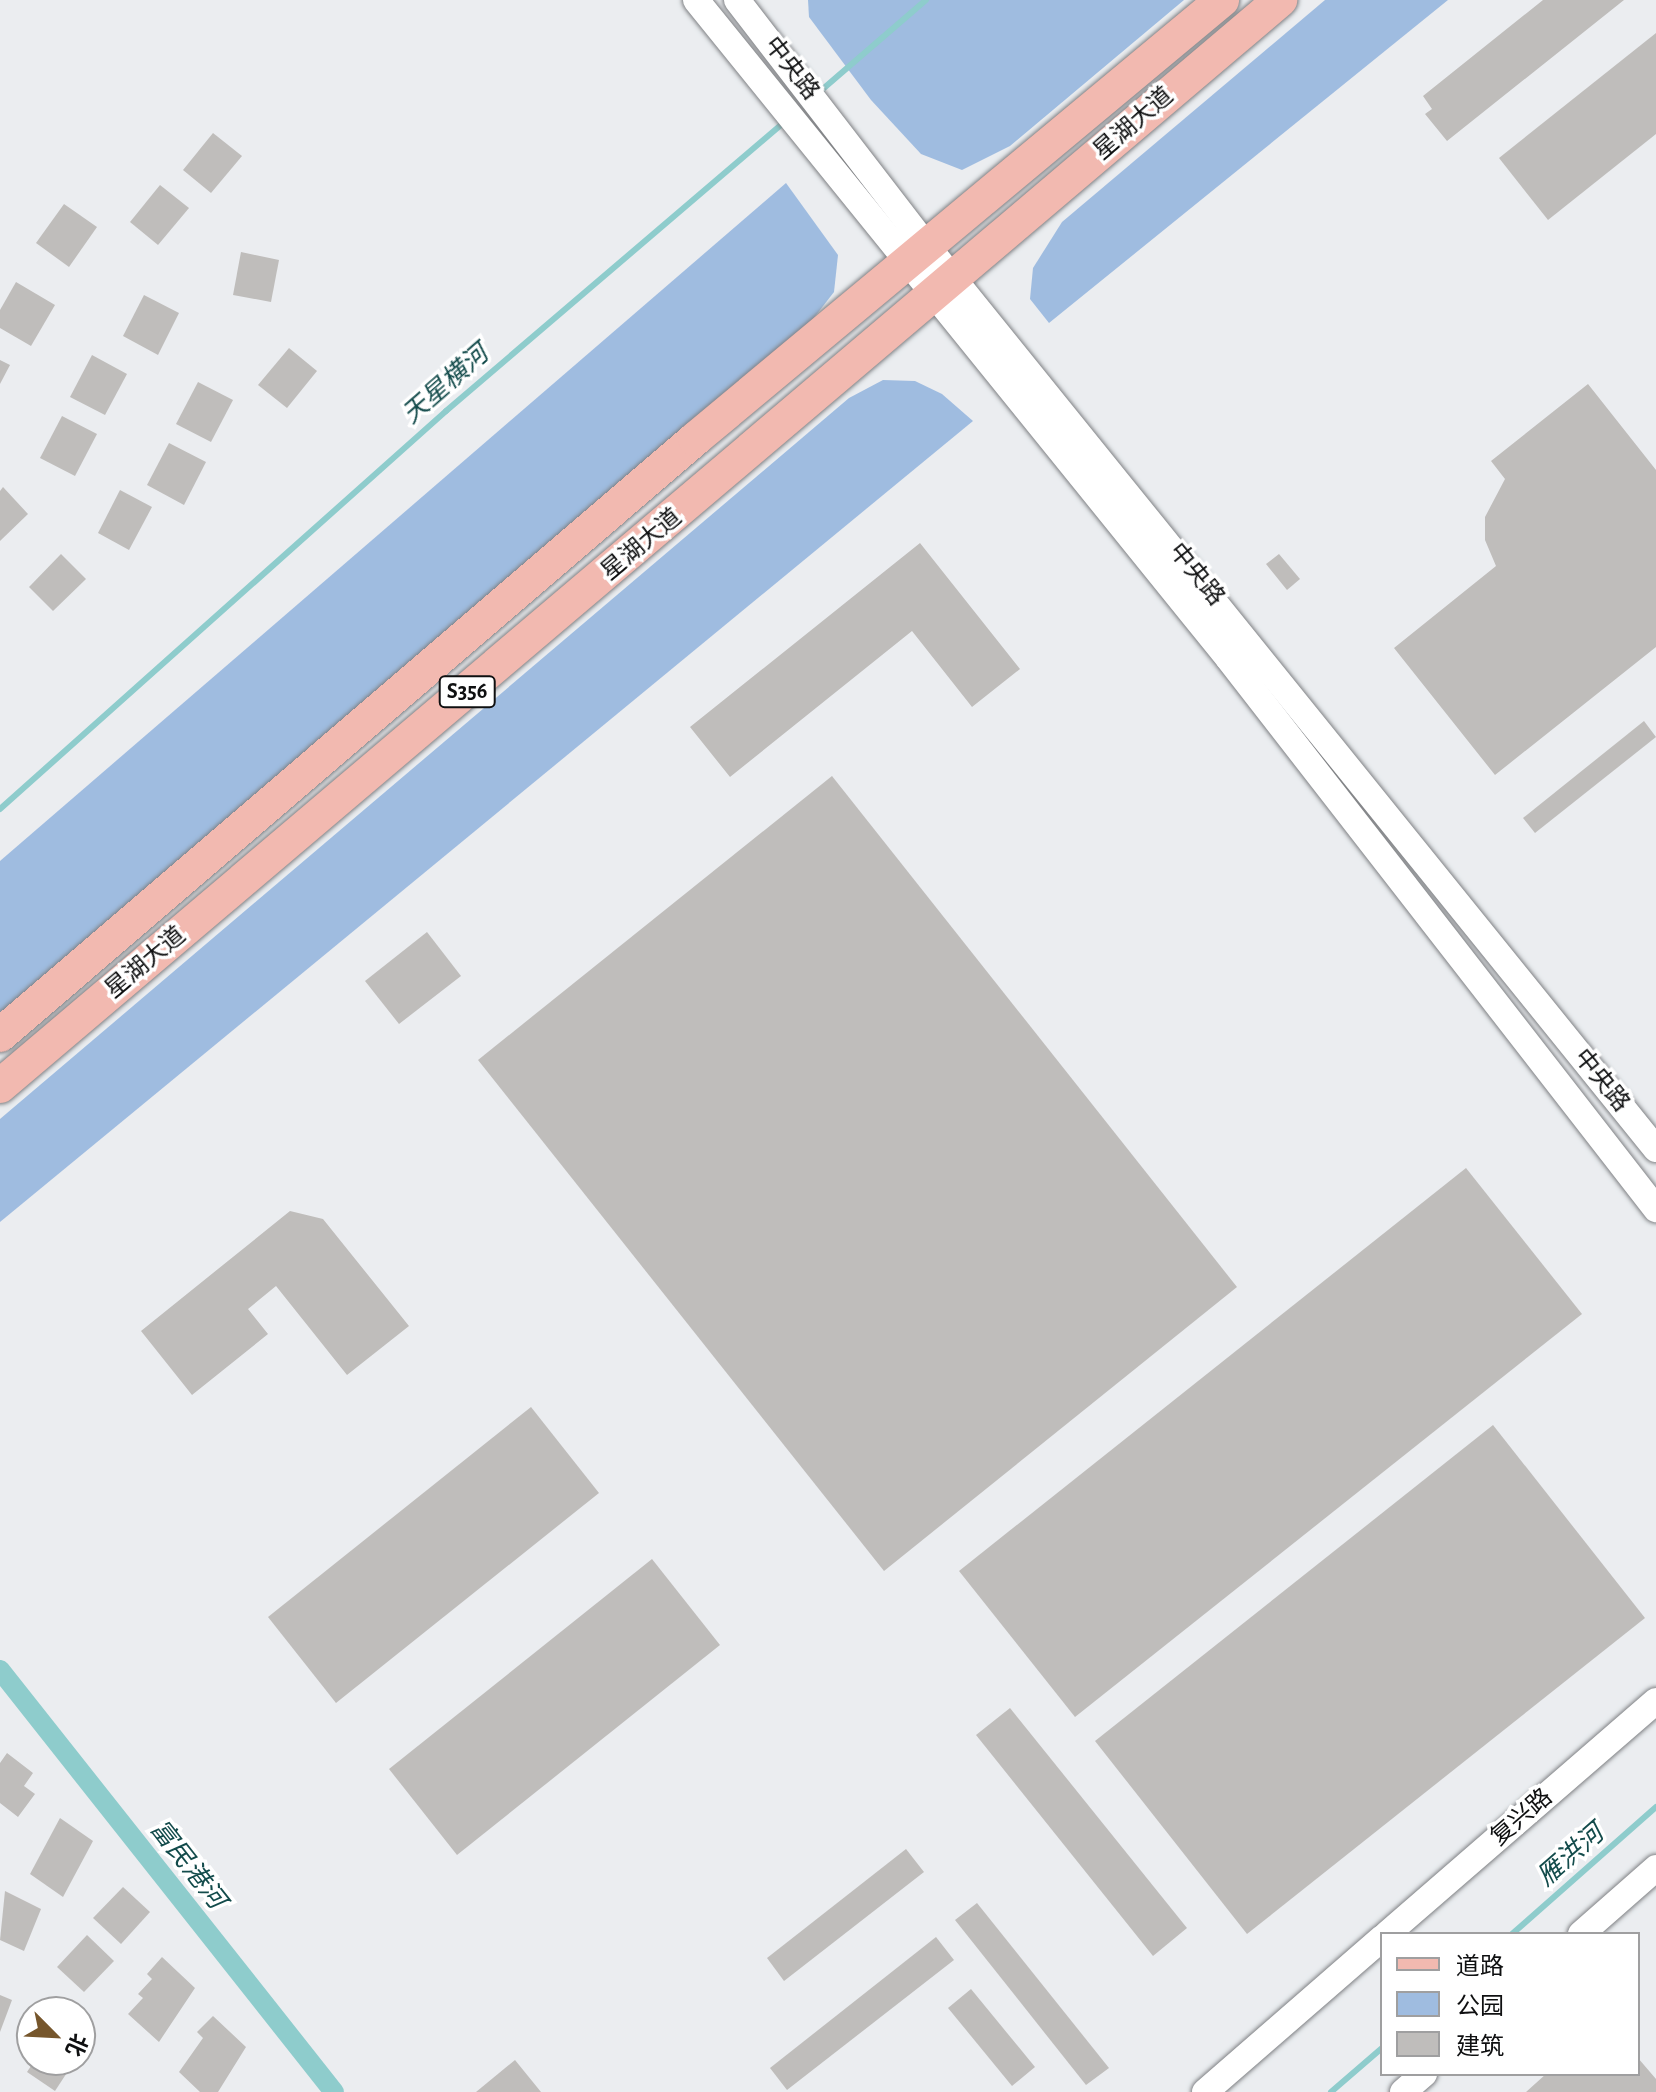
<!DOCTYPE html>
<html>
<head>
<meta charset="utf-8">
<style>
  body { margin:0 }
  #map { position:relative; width:1656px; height:2092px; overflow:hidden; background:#ebedf0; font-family:"Alegreya Sans","Noto Sans SC",sans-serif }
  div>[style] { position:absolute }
  .green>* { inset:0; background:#9fbce0 }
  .stream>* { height:6px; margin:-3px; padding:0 3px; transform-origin:3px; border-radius:3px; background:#8ecccc }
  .canal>* { height:20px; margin:-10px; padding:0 10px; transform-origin:10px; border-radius:10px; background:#8ecccc }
  .building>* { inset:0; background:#bfbdbb }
  .roads { filter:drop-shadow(0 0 2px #7f8184) drop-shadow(0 0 2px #7f8184) }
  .minor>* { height:26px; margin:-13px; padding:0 13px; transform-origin:13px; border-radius:13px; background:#fff }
  .major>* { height:34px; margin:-17px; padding:0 17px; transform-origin:17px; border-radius:17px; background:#f2b9b0 }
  span { translate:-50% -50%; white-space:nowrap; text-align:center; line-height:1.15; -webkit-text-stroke:7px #fff; paint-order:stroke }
  .shield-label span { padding:2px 6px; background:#fff; border:2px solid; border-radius:6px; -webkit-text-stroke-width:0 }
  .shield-label { font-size:22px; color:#0f1011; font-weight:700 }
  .street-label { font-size:24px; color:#0f1011 }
  .water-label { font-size:26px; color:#134b4b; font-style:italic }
  .legend { position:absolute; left:1380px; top:1932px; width:260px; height:144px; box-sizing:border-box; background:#fff; border:2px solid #9f9fa0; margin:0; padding:10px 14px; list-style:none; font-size:24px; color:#0f1011 }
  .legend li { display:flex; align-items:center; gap:16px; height:40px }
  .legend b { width:40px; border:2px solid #9f9fa0 }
  .north { position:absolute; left:16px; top:1996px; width:80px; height:80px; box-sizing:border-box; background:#fff; border:2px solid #9f9fa0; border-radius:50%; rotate:114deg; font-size:22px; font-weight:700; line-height:32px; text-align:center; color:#0f1011 }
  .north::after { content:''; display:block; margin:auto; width:28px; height:36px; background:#76562c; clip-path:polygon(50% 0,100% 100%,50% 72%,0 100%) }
</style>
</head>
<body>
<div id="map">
  <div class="green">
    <i style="clip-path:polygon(808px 0,1184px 0,1010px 146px,962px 170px,921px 154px,871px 100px,809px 17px)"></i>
    <i style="clip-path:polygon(1325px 0,1448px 0,1049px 323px,1030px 299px,1033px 268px,1062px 222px)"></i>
    <i style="clip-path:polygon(786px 183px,838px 255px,834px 292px,806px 328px,0 1013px,0 861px)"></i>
    <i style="clip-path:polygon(883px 380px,915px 381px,942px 394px,973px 421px,0 1222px,0 1119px,849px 398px)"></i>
  </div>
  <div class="stream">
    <i style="left:817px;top:94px;width:144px;rotate:-40.8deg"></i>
    <i style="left:0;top:809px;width:598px;rotate:-41.74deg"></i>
    <i style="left:446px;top:411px;width:445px;rotate:-40.5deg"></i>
    <i style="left:1512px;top:1934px;width:192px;rotate:-41.4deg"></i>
    <i style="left:1331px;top:2092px;width:67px;rotate:-40.8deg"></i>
  </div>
  <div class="canal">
    <i style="left:0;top:1670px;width:538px;rotate:51.64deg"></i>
  </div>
  <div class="building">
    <i style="clip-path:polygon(1543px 0,1624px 0,1447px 141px,1425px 114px,1432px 109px,1423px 96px)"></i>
    <i style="clip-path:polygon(1656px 33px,1656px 134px,1548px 220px,1499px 158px)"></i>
    <i style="clip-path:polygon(213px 133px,242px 156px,211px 193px,183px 170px)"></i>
    <i style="clip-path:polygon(160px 185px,189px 208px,158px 245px,130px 222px)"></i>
    <i style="clip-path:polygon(64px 204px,97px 227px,69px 267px,36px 243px)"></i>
    <i style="clip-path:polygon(241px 252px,279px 260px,271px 302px,233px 295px)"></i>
    <i style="clip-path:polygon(16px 282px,55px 305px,31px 346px,0 328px,0 310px)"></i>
    <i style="clip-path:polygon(144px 295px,179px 313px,158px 355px,123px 336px)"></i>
    <i style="clip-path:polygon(289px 348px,317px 371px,287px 408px,258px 385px)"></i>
    <i style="clip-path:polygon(92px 355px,127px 374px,105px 415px,70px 397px)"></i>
    <i style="clip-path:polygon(0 360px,10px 365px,0 384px)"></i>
    <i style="clip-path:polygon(198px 382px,233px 400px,211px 442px,176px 424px)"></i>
    <i style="clip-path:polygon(1588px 384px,1656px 470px,1656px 647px,1495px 775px,1394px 648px,1496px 566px,1485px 540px,1485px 517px,1505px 479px,1491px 461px)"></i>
    <i style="clip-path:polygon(62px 416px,97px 434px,75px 476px,40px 458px)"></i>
    <i style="clip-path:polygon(169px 443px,206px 462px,184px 505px,147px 485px)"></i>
    <i style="clip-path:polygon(3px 487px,28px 514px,0 541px,0 491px)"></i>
    <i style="clip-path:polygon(120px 490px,152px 507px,129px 550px,98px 533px)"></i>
    <i style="clip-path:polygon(920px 543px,1020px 669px,972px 707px,912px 631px,730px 777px,690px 727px)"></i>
    <i style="clip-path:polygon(61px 554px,86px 579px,53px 611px,29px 587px)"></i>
    <i style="clip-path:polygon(1279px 554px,1300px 579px,1287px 590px,1266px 564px)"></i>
    <i style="clip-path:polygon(1644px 721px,1656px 737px,1535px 833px,1523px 818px)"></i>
    <i style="clip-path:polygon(832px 776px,1237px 1287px,884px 1571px,478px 1060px)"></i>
    <i style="clip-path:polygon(427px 932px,461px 976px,399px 1024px,365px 981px)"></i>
    <i style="clip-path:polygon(1466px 1168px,1582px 1314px,1075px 1717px,959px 1571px)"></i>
    <i style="clip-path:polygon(290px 1211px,323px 1219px,409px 1326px,347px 1375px,276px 1286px,248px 1309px,268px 1334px,192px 1395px,141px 1331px)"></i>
    <i style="clip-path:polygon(531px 1407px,599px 1493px,336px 1703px,268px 1617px)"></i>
    <i style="clip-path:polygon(1493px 1425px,1645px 1618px,1247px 1934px,1095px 1741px)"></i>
    <i style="clip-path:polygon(652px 1559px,720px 1645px,457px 1855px,389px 1769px)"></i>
    <i style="clip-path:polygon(1010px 1708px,1187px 1928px,1153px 1956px,976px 1735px)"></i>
    <i style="clip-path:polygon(7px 1753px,33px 1773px,24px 1786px,35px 1794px,18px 1817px,0 1803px,0 1763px)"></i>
    <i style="clip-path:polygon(60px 1818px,93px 1841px,63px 1897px,30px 1874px)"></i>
    <i style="clip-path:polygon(906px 1849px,924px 1872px,784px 1981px,767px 1958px)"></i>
    <i style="clip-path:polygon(123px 1887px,150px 1912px,121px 1944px,93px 1918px)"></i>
    <i style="clip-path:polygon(5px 1891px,41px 1909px,24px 1951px,0 1940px)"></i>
    <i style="clip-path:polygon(977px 1903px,1109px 2068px,1086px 2085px,955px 1920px)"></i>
    <i style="clip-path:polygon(87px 1935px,114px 1961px,84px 1992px,57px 1967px)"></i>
    <i style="clip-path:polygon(936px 1937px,954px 1960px,787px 2090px,770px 2068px)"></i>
    <i style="clip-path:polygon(162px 1957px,195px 1988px,159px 2042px,128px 2014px,143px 1998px,138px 1994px,152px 1979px,147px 1974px)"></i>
    <i style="clip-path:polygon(971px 1989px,1035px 2067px,1012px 2086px,948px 2008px)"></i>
    <i style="clip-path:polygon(0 1995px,12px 2000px,0 2032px)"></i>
    <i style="clip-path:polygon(213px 2016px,246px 2047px,218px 2092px,200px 2092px,179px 2072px,203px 2038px,197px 2032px)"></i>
    <i style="clip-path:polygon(1638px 2058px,1656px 2079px,1656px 2092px,1526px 2092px,1546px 2074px,1638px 2074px)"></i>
    <i style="clip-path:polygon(35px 2060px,72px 2060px,74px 2062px,55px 2091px,27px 2072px)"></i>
    <i style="clip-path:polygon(515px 2060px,541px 2092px,476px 2092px)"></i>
  </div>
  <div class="roads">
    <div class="minor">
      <i style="left:696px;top:0;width:846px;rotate:51.04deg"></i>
      <i style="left:1228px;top:658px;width:698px;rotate:52.16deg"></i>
      <i style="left:737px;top:0;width:309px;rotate:52.4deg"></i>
      <i style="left:926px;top:245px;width:1162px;rotate:51.08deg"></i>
      <i style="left:1387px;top:1934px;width:356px;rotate:-40.9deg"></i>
      <i style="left:1581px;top:1934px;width:100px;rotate:-41.3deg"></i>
      <i style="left:1205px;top:2092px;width:235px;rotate:-41deg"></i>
      <i style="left:1403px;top:2092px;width:28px;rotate:-41deg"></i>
    </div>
    <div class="major">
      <i style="left:0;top:1035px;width:916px;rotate:-40.61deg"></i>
      <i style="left:695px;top:439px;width:686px;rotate:-39.79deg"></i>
      <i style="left:0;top:1086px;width:1679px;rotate:-40.31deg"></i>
    </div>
  </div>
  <div class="shield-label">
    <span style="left:467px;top:692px">S356</span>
  </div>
  <div class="street-label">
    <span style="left:791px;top:69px;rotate:52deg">中央路</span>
    <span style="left:1134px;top:124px;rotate:-41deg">星湖大道</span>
    <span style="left:642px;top:545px;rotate:-40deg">星湖大道</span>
    <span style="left:1196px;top:575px;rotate:51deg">中央路</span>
    <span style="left:146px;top:963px;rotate:-40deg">星湖大道</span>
    <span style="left:1601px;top:1081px;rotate:51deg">中央路</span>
    <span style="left:1522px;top:1818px;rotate:-41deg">复兴路</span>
  </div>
  <div class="water-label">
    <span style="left:446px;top:385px;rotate:-41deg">天星横河</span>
    <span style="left:1571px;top:1856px;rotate:-41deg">雁洪河</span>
    <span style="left:187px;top:1865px;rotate:52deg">富民港河</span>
  </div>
  <ul class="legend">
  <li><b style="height:10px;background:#f2b9b0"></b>道路</li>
  <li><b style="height:22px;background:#9fbce0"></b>公园</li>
  <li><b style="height:22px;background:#bfbdbb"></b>建筑</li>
  </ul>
  <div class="north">北</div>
</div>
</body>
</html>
